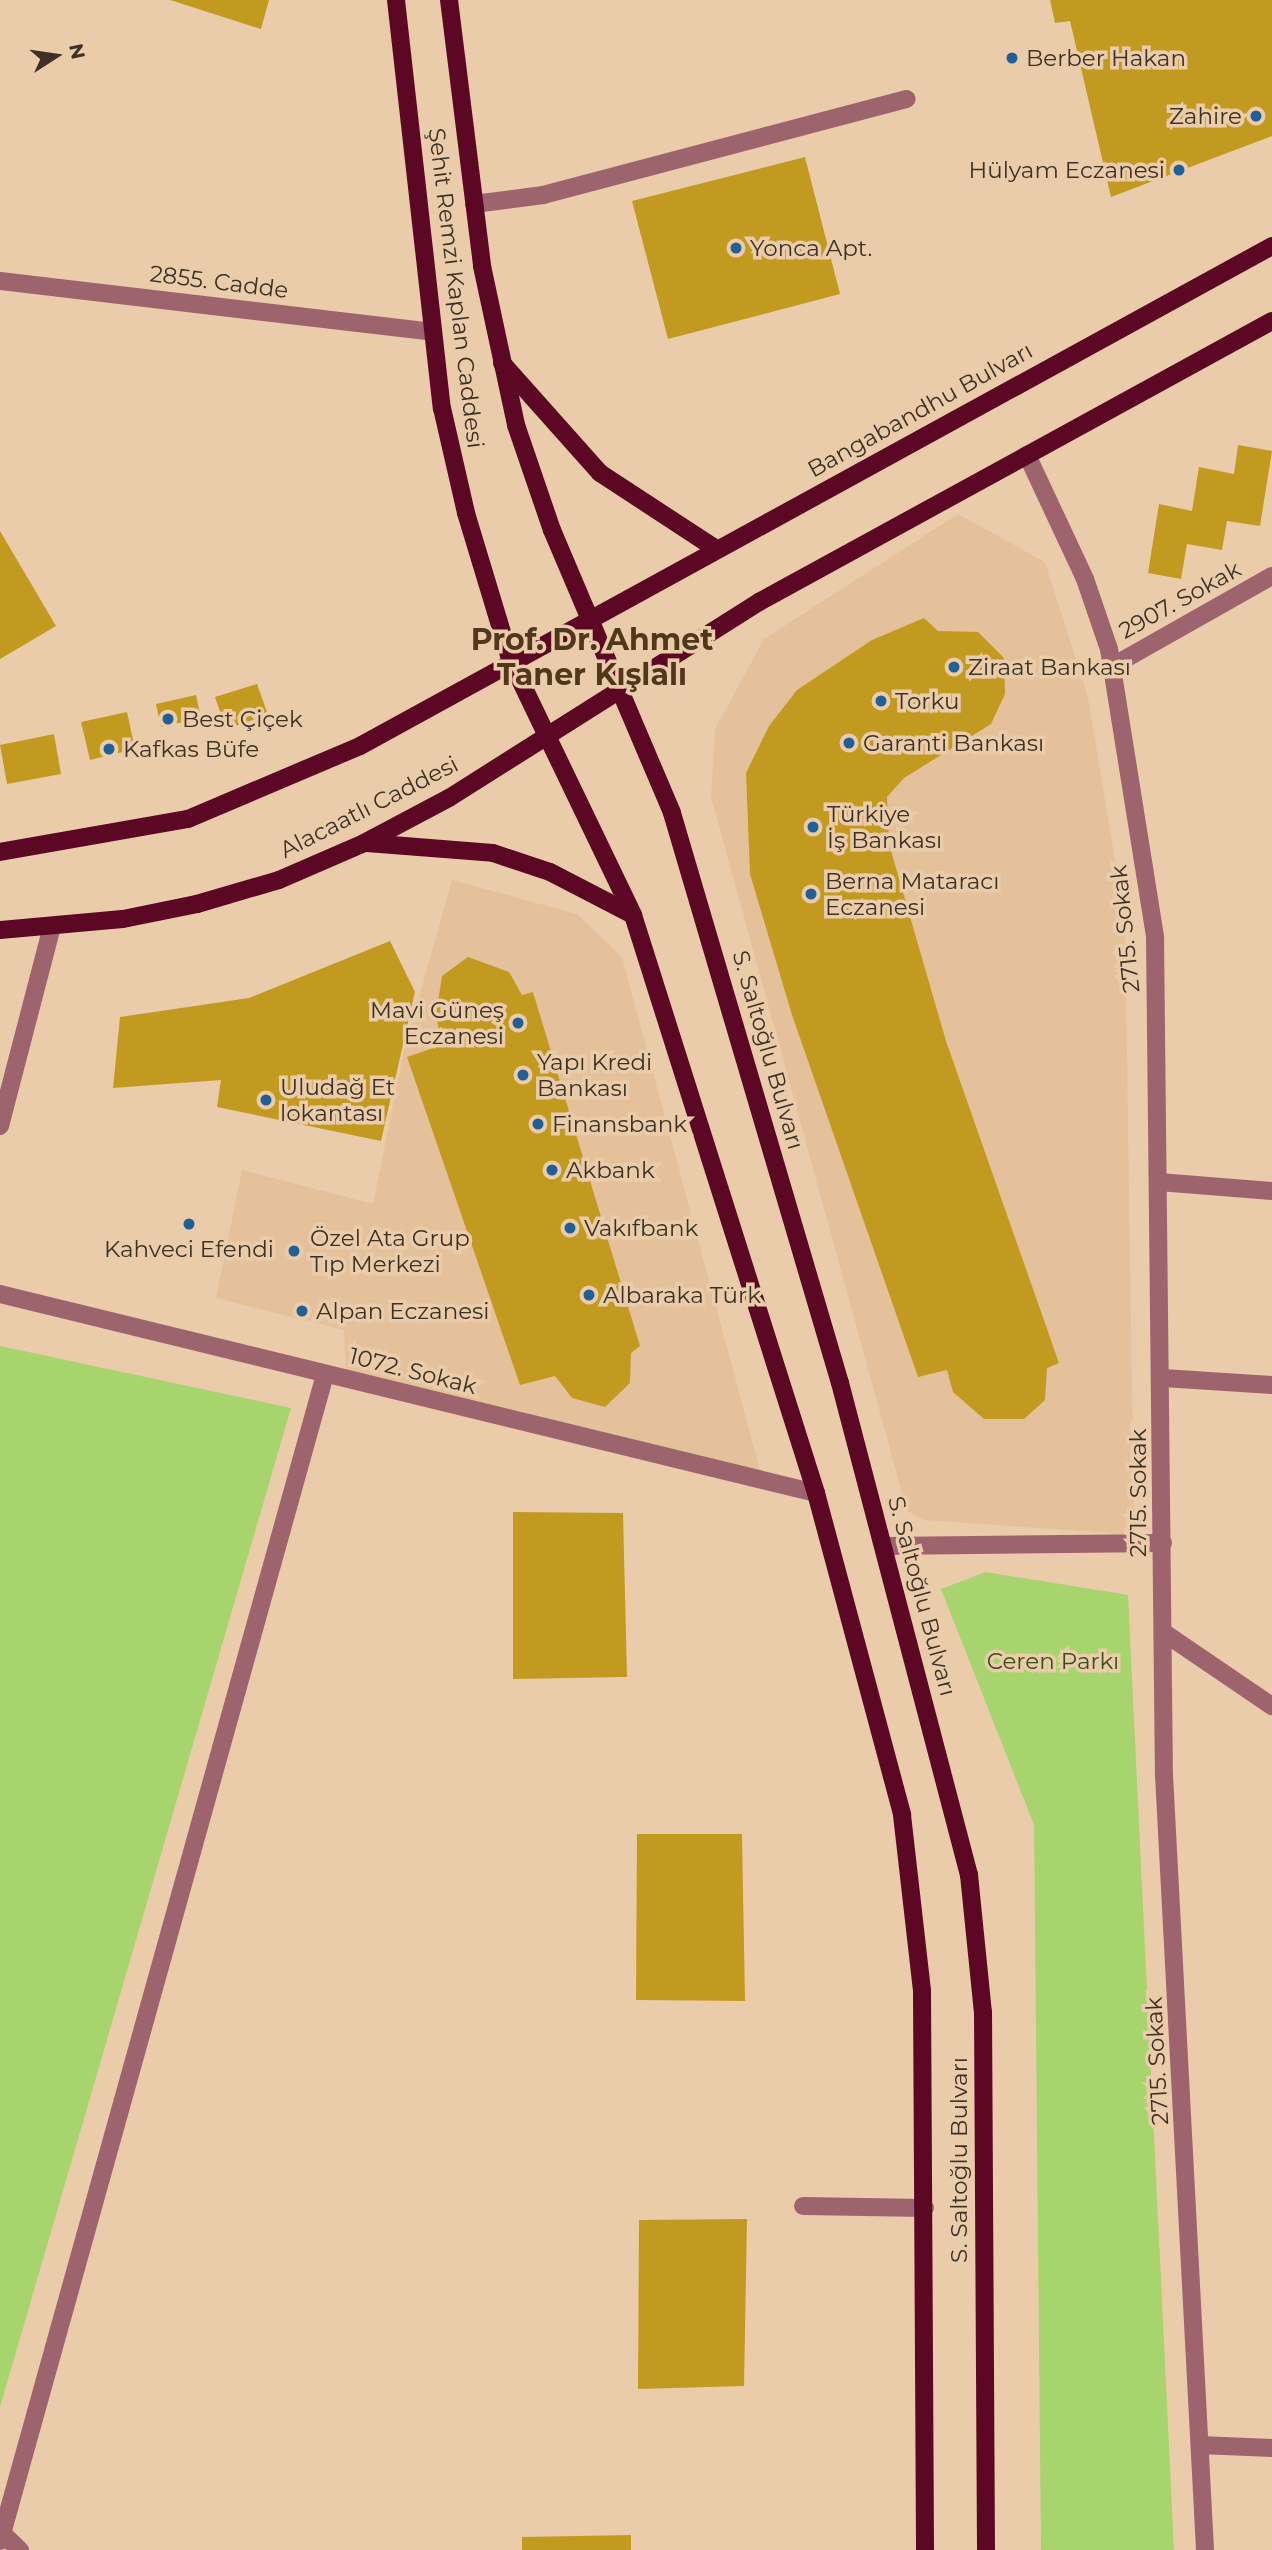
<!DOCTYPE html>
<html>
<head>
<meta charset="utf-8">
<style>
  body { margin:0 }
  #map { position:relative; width:1272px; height:2550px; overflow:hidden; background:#eaccab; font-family:Montserrat,sans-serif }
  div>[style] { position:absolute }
  .built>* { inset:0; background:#e5c19b }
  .green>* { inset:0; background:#a8d46e }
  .building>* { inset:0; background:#c39a20 }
  .minor>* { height:18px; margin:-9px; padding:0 9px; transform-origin:9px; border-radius:9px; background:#9e646e }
  .major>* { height:18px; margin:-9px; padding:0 9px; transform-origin:9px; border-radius:9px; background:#5c0825 }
  .dots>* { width:19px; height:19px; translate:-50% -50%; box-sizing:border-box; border:4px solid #eaccab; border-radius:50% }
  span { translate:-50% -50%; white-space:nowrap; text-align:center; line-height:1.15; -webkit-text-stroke:7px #eaccab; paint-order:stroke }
  .poi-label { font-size:23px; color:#3d3124 }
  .left { translate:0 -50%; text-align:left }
  .right { translate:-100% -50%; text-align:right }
  .street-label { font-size:23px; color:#3d3124 }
  .park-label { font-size:23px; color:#3a4f1c }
  .district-label { font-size:30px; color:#51381c; font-weight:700 }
  .north { position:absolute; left:21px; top:21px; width:70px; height:70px; -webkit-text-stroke:5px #eaccab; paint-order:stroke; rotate:78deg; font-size:19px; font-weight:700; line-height:28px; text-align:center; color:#3d3124 }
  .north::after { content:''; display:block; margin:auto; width:24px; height:32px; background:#3d3124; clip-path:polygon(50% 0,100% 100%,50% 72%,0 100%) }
</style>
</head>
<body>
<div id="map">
  <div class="built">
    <i style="clip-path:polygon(958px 514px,1045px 562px,1088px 697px,1125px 920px,1134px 1519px,1123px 1534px,924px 1520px,907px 1511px,711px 797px,715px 729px,764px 639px)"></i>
    <i style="clip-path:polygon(452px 880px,577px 914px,622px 957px,761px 1474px,346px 1375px,344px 1330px,216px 1298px,242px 1170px,373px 1204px,404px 1050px)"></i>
  </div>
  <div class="green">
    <i style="clip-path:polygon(0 1346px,291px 1408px,0 2407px)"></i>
    <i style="clip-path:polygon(986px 1572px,1128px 1595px,1174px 2550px,1041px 2550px,1034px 1825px,941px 1589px)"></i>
  </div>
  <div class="building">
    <i style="clip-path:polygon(170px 0,269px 0,261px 29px)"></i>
    <i style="clip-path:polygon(1050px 0,1272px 0,1272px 136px,1111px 197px,1070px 21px,1055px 23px)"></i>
    <i style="clip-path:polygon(805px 157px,840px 294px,668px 339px,632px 201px)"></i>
    <i style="clip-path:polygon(1238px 445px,1272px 451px,1260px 526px,1227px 521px,1222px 550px,1187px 544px,1181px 579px,1148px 573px,1159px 504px,1192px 511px,1199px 467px,1234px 474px)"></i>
    <i style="clip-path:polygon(0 531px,56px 626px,0 659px)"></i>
    <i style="clip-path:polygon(924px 618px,938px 631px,978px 632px,1004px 658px,1005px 694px,991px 724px,904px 778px,887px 797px,889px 844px,946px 1041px,1059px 1363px,1047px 1368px,1045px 1400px,1024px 1419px,984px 1419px,953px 1392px,947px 1370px,918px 1377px,792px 1015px,750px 874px,746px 773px,769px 726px,797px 690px,872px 640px)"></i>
    <i style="clip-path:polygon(257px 684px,268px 715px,226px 729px,215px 697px)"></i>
    <i style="clip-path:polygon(196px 695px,201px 718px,161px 727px,156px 704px)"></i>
    <i style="clip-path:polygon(127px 712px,135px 749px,90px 760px,81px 722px)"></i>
    <i style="clip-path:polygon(54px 734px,61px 774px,7px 784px,0 745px)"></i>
    <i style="clip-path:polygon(390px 941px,415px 992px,381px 1141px,217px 1107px,221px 1080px,113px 1088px,120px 1017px,249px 998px)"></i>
    <i style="clip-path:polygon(468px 957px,509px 972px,522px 995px,533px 992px,640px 1346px,631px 1353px,630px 1383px,605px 1407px,572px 1398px,555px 1376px,520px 1385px,407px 1057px,442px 1045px,436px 1015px,442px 976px)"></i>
    <i style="clip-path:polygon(513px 1512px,623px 1513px,627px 1677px,513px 1679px)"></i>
    <i style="clip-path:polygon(637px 1834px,742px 1834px,745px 2001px,636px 2000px)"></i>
    <i style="clip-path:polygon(747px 2219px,744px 2386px,638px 2389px,639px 2220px)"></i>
    <i style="clip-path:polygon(631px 2535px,631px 2550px,522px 2550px,522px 2537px)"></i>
  </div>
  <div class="minor">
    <i style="left:474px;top:204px;width:70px;rotate:-7.4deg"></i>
    <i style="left:543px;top:195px;width:376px;rotate:-14.8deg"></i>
    <i style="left:0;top:281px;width:436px;rotate:6.7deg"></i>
    <i style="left:1027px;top:455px;width:137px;rotate:64.9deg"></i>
    <i style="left:1085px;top:579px;width:74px;rotate:71.1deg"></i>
    <i style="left:1109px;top:649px;width:291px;rotate:80.9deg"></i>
    <i style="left:1155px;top:936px;width:839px;rotate:89.39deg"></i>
    <i style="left:1164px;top:1775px;width:776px;rotate:86.97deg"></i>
    <i style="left:1111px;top:667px;width:185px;rotate:-29.5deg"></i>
    <i style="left:0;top:1126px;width:206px;rotate:-75.4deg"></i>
    <i style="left:1159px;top:1182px;width:113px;rotate:4.6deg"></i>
    <i style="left:0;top:1294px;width:840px;rotate:13.71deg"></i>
    <i style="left:1163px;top:1378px;width:109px;rotate:3.7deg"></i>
    <i style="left:884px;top:1546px;width:279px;rotate:-0.6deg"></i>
    <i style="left:1163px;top:1632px;width:132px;rotate:34.2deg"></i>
    <i style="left:803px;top:2206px;width:122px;rotate:0.9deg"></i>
    <i style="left:1200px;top:2445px;width:72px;rotate:2.4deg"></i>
    <i style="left:0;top:2531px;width:28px;rotate:44deg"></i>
    <i style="left:0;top:2541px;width:1210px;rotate:-74.43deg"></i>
  </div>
  <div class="major">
    <i style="left:396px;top:0;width:411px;rotate:83.6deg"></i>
    <i style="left:442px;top:408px;width:108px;rotate:77.1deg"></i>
    <i style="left:466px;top:513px;width:152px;rotate:73.2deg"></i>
    <i style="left:510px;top:659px;width:284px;rotate:64.3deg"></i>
    <i style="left:633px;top:915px;width:606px;rotate:72.43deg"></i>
    <i style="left:816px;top:1493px;width:333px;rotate:75deg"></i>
    <i style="left:902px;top:1815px;width:177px;rotate:83.5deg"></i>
    <i style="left:922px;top:1991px;width:559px;rotate:89.69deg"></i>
    <i style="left:449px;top:0;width:268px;rotate:82.9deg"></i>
    <i style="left:482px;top:266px;width:163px;rotate:77.9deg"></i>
    <i style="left:516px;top:425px;width:111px;rotate:71.1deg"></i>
    <i style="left:552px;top:530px;width:307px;rotate:67deg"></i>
    <i style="left:672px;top:813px;width:594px;rotate:73.58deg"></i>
    <i style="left:840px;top:1383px;width:509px;rotate:75.31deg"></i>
    <i style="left:969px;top:1875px;width:138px;rotate:84.2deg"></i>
    <i style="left:983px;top:2012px;width:538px;rotate:89.68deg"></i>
    <i style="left:502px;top:363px;width:147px;rotate:48.3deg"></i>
    <i style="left:600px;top:473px;width:139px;rotate:33.2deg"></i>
    <i style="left:367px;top:843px;width:126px;rotate:4.5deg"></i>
    <i style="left:493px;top:853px;width:60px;rotate:18.4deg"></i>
    <i style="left:550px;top:872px;width:93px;rotate:27.4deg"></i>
    <i style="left:0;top:852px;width:191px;rotate:-10deg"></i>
    <i style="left:188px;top:819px;width:187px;rotate:-23deg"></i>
    <i style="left:360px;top:746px;width:1040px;rotate:-28.73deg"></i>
    <i style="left:0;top:930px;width:123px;rotate:-5.1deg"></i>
    <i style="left:123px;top:919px;width:76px;rotate:-11.5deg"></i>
    <i style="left:197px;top:904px;width:85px;rotate:-16.3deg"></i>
    <i style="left:279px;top:880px;width:93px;rotate:-23.5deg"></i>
    <i style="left:364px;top:843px;width:96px;rotate:-27.9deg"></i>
    <i style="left:449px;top:798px;width:367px;rotate:-32.3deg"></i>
    <i style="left:759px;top:602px;width:585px;rotate:-28.71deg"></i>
  </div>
  <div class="dots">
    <i style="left:1012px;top:58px;background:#206096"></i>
    <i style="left:1256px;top:116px;background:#206096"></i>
    <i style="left:1179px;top:170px;background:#206096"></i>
    <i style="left:736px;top:248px;background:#206096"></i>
    <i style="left:954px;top:667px;background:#206096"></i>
    <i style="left:881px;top:701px;background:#206096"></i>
    <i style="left:168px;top:719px;background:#206096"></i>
    <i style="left:849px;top:743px;background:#206096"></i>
    <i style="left:109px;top:749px;background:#206096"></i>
    <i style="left:813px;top:827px;background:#206096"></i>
    <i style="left:811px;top:894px;background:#206096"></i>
    <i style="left:518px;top:1023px;background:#206096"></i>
    <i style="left:523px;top:1075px;background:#206096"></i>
    <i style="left:266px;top:1100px;background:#206096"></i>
    <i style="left:538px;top:1124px;background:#206096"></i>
    <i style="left:552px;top:1170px;background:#206096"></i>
    <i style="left:189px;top:1224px;background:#206096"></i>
    <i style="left:570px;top:1228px;background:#206096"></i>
    <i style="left:294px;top:1251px;background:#206096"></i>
    <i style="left:589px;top:1295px;background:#206096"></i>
    <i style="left:302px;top:1311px;background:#206096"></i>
  </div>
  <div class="poi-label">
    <span class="left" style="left:1026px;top:58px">Berber Hakan</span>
    <span class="right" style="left:1242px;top:116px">Zahire</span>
    <span class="right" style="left:1165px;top:170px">Hülyam Eczanesi</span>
    <span class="left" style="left:750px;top:248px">Yonca Apt.</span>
    <span class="left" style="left:968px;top:667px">Ziraat Bankası</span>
    <span class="left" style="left:895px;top:701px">Torku</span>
    <span class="left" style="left:182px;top:719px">Best Çiçek</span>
    <span class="left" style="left:863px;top:743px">Garanti Bankası</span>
    <span class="left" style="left:123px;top:749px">Kafkas Büfe</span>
    <span class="left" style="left:827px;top:827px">Türkiye<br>İş Bankası</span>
    <span class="left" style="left:825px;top:894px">Berna Mataracı<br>Eczanesi</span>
    <span class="right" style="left:504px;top:1023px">Mavi Güneş<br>Eczanesi</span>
    <span class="left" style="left:537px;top:1075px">Yapı Kredi<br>Bankası</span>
    <span class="left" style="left:280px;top:1100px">Uludağ Et<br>lokantası</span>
    <span class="left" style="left:552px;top:1124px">Finansbank</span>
    <span class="left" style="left:566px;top:1170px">Akbank</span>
    <span class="left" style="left:584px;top:1228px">Vakıfbank</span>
    <span class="left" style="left:310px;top:1251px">Özel Ata Grup<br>Tıp Merkezi</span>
    <span style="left:189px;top:1249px">Kahveci Efendi</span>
    <span class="left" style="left:603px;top:1295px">Albaraka Türk</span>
    <span class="left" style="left:316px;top:1311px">Alpan Eczanesi</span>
  </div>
  <div class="street-label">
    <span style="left:219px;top:282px;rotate:7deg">2855. Cadde</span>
    <span style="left:456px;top:288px;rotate:83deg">Şehit Remzi Kaplan Caddesi</span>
    <span style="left:920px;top:410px;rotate:-29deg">Bangabandhu Bulvarı</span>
    <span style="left:1180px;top:600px;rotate:-29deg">2907. Sokak</span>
    <span style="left:369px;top:807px;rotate:-27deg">Alacaatlı Caddesi</span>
    <span style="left:1125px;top:929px;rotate:-96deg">2715. Sokak</span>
    <span style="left:768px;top:1050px;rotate:74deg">S. Saltoğlu Bulvarı</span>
    <span style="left:413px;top:1371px;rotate:14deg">1072. Sokak</span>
    <span style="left:1138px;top:1493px;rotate:-90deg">2715. Sokak</span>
    <span style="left:922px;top:1596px;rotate:75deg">S. Saltoğlu Bulvarı</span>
    <span style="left:1157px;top:2061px;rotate:-93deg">2715. Sokak</span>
    <span style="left:959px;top:2160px;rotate:-90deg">S. Saltoğlu Bulvarı</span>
  </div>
  <div class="park-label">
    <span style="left:1053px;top:1661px">Ceren Parkı</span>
  </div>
  <div class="district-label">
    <span style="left:592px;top:657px">Prof. Dr. Ahmet<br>Taner Kışlalı</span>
  </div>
  <div class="north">N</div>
</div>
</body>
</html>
